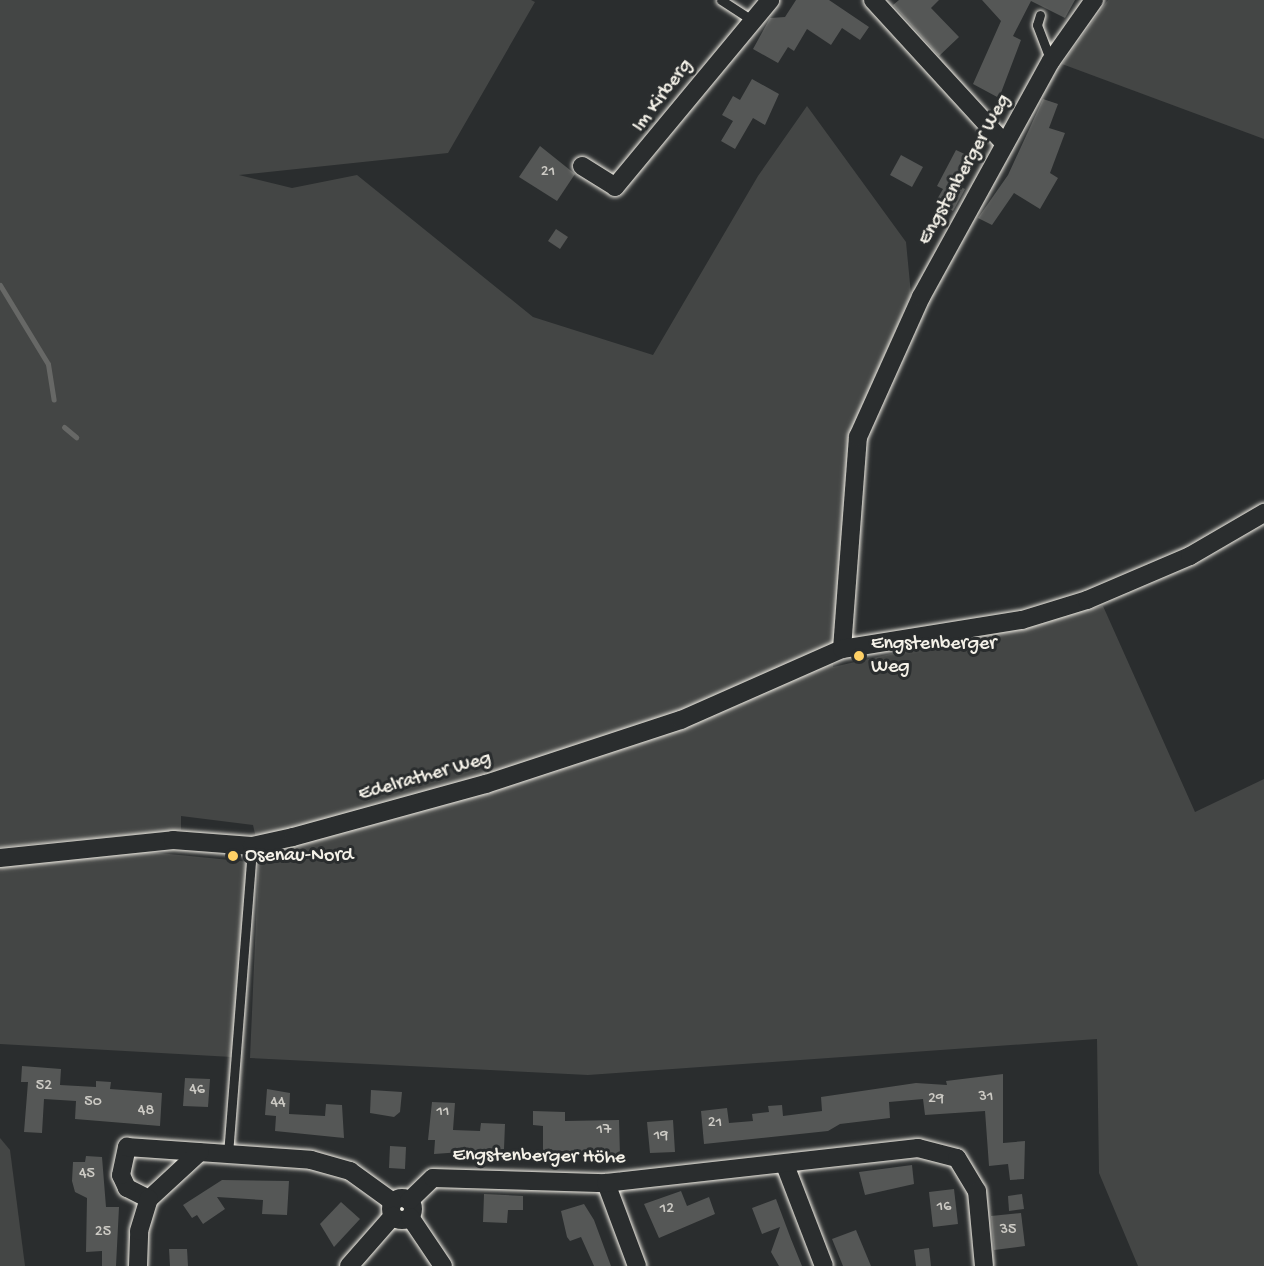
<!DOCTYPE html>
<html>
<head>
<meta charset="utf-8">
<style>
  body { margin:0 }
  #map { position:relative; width:1264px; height:1266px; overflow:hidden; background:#2a2d2e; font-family:"Gochi Hand",sans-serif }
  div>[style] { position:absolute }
  .green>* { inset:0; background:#444645 }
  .stream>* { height:5px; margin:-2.5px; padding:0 2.5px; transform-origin:2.5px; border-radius:2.5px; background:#676866 }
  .building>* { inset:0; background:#555756 }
  .roads { filter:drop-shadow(0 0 2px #f4f1e8) drop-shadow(0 0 2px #f4f1e8) }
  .service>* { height:9px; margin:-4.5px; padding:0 4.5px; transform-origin:4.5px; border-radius:4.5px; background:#2a2d2e }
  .minor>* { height:18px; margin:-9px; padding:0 9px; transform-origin:9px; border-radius:9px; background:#2a2d2e }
  .minor>.ring { margin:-9px; padding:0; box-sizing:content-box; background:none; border:18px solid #2a2d2e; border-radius:50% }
  .dots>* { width:16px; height:16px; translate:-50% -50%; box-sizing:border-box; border:3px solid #2a2d2e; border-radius:50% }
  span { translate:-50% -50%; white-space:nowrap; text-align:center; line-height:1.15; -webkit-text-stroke:6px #2a2d2e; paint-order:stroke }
  .number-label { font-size:16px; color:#cccac4 }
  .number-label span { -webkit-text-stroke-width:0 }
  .street-label { font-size:20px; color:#f4f1e8 }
  .poi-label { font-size:20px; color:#f4f1e8 }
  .left { translate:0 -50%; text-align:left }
</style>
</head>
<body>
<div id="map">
  <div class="green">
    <i style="clip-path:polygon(0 0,531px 0,535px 2px,448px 153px,239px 175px,292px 188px,357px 175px,533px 317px,653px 355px,758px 176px,807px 106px,906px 242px,911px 294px,850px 435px,833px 667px,1103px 606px,1195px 812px,1264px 779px,1264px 1266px,1138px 1266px,1099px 1173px,1097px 1039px,588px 1075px,250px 1058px,259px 851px,253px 825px,181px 816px,181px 830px,0 847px)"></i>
    <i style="clip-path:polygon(1108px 0,1264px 0,1264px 139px,1062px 64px)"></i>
    <i style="clip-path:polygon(139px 851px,250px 862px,232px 1057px,0 1044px,0 865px)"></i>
    <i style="clip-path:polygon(0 1138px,10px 1150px,25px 1266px,0 1266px)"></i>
  </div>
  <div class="stream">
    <i style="left:0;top:285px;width:92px;rotate:58.7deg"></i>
    <i style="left:48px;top:364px;width:36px;rotate:81deg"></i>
    <i style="left:64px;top:427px;width:16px;rotate:40deg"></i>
  </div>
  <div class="building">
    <i style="clip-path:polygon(796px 0,829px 0,869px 27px,860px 40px,842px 28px,831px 45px,807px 29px,794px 51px,788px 47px,778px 63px,753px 49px,770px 18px,785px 17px)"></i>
    <i style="clip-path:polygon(899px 0,939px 0,931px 8px,959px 37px,939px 56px,893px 5px)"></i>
    <i style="clip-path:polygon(982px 0,1075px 0,1065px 18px,1031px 1px,1013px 36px,1021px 40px,999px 98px,973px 84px,1001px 21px)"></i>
    <i style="clip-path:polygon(752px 79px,779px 94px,765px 125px,753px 118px,735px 149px,721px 141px,733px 121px,722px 115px,733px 96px,740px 100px)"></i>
    <i style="clip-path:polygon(1043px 99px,1058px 104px,1049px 128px,1065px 133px,1050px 173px,1058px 178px,1040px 209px,1014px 193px,992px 225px,978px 218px,1008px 175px)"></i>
    <i style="clip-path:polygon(540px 146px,575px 174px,557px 201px,519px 177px)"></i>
    <i style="clip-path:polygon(956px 150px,971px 157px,957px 185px,965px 189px,953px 211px,936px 201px,943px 189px,937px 186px)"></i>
    <i style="clip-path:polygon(901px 155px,923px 167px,912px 187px,890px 175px)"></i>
    <i style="clip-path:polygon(556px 229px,568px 237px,560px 249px,548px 241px)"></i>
    <i style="clip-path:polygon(22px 1066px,61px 1069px,60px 1085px,96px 1087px,96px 1081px,111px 1082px,110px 1089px,162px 1093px,160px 1126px,75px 1119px,76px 1101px,44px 1099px,42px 1133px,24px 1132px,28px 1082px,21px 1082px)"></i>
    <i style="clip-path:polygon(1003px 1074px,1003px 1143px,1025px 1141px,1024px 1179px,1010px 1180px,1008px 1164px,989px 1166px,985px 1111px,925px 1115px,923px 1099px,889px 1102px,890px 1118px,840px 1124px,828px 1131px,704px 1144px,701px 1111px,727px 1108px,729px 1123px,753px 1121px,752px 1114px,769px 1112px,768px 1106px,782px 1105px,783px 1116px,822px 1111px,821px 1097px,916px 1083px,947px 1085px,946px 1081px)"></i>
    <i style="clip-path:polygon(185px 1078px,210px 1079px,208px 1107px,183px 1106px)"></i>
    <i style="clip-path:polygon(267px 1089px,290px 1093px,289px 1114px,325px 1116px,326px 1104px,342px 1105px,344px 1138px,275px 1131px,276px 1116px,265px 1115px)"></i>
    <i style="clip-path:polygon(371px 1090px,402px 1092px,400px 1112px,394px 1117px,370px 1113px)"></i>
    <i style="clip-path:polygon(432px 1102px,455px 1103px,453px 1130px,480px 1131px,481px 1123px,505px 1124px,504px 1149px,434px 1154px,435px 1140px,428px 1140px)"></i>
    <i style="clip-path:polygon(533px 1111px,565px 1112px,565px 1121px,619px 1120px,620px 1155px,543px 1150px,543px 1126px,533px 1125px)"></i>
    <i style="clip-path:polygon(673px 1120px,675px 1152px,650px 1153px,647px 1122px)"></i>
    <i style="clip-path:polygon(390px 1146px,406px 1147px,405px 1169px,389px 1168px)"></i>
    <i style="clip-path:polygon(86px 1156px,102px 1157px,106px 1207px,119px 1207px,116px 1266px,102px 1266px,102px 1251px,86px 1252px,87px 1198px,75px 1192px,72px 1181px,73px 1162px,85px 1162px)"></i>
    <i style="clip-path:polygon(912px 1165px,914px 1184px,865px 1195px,859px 1172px)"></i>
    <i style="clip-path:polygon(222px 1180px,289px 1181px,287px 1215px,262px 1214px,263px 1200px,217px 1197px,225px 1209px,203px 1224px,197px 1215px,192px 1218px,183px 1205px)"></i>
    <i style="clip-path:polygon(954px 1189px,958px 1224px,933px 1227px,929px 1192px)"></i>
    <i style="clip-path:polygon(681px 1191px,687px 1206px,709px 1197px,715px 1214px,659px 1238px,644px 1204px)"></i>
    <i style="clip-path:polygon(484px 1194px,523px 1196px,523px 1210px,508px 1210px,507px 1223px,483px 1222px)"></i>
    <i style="clip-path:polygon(1022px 1194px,1024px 1209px,1009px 1211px,1008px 1196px)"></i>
    <i style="clip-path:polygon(776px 1199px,791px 1239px,802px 1266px,779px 1266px,771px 1252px,780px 1227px,762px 1234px,752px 1208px)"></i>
    <i style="clip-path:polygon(341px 1202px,360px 1219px,334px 1247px,320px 1224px)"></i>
    <i style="clip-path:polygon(584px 1204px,594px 1220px,611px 1266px,594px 1266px,581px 1237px,570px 1241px,567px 1237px,561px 1211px)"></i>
    <i style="clip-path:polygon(1021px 1213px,1025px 1246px,994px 1250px,991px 1216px)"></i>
    <i style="clip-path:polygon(856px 1230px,871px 1266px,843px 1266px,832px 1239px)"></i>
    <i style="clip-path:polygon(929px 1248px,931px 1266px,916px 1266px,914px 1250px)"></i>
    <i style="clip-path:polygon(169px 1249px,187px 1249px,188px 1266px,170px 1266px)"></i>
  </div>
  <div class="roads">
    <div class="service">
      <i style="left:721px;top:0;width:35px;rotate:33deg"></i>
      <i style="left:1040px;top:15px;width:10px;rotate:107deg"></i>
      <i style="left:1037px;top:25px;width:39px;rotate:69deg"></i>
      <i style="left:228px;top:1154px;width:309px;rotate:-85.5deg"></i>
    </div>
    <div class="minor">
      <i style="left:873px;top:0;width:195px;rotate:47.5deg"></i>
      <i style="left:582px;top:166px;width:39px;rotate:32deg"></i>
      <i style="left:615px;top:187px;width:243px;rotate:-50.3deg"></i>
      <i style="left:842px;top:649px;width:213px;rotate:-85.7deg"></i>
      <i style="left:858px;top:437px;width:154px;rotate:-65.8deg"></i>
      <i style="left:921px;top:297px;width:269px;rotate:-61.2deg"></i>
      <i style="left:1051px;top:61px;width:75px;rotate:-54.8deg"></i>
      <i style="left:0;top:858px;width:174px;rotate:-5.9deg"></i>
      <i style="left:173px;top:840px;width:79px;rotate:4.3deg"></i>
      <i style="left:252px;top:846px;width:42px;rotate:-12.4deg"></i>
      <i style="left:293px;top:837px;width:200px;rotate:-15.4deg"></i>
      <i style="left:486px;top:784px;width:205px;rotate:-18.2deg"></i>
      <i style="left:681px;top:720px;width:176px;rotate:-23.8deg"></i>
      <i style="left:842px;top:649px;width:182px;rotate:-9.2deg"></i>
      <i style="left:1022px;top:620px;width:68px;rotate:-17.1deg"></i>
      <i style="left:1087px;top:600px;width:112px;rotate:-23.1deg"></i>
      <i style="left:1190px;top:556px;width:86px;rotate:-30.2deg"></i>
      <i style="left:785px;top:1165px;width:108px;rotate:68.9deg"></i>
      <i style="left:606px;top:1183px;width:89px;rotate:69.5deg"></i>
      <i class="ring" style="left:391px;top:1198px;width:4px;height:4px"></i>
      <i style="left:149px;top:1199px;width:25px;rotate:-153deg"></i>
      <i style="left:127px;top:1188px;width:14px;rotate:-115deg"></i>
      <i style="left:121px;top:1175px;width:29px;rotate:-78deg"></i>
      <i style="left:127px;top:1147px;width:184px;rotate:4deg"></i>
      <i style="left:311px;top:1160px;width:41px;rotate:15.8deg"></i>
      <i style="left:350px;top:1171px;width:53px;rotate:35.8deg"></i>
      <i style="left:149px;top:1199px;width:69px;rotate:-42.7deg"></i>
      <i style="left:409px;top:1201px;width:33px;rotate:-44deg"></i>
      <i style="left:433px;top:1178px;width:173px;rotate:1.7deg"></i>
      <i style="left:606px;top:1183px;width:314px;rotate:-6.4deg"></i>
      <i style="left:918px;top:1148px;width:40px;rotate:14.4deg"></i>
      <i style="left:957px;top:1158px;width:39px;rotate:59deg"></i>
      <i style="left:977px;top:1191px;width:75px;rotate:84.7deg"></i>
      <i style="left:410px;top:1217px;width:59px;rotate:56deg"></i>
      <i style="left:138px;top:1266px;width:35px;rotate:-88deg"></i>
      <i style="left:139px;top:1231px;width:34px;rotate:-73deg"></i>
      <i style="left:349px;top:1266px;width:67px;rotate:-48.7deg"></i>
    </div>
  </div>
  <div class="dots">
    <i style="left:859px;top:656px;background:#ffd166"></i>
    <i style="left:233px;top:856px;background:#ffd166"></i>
  </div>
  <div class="number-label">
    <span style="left:548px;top:173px">21</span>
    <span style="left:44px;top:1087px">52</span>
    <span style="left:197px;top:1091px">46</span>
    <span style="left:986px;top:1098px">31</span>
    <span style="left:936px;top:1100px">29</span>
    <span style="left:93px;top:1103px">50</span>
    <span style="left:278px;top:1104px">44</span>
    <span style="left:146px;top:1112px">48</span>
    <span style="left:443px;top:1113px">11</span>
    <span style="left:715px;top:1124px">21</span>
    <span style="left:604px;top:1131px">17</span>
    <span style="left:661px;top:1137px">19</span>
    <span style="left:87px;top:1175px">45</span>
    <span style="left:944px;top:1208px">16</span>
    <span style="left:667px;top:1210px">12</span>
    <span style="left:1008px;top:1231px">35</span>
    <span style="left:103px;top:1233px">25</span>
  </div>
  <div class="street-label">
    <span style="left:663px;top:96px;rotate:-53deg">Im Kirberg</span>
    <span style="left:965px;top:170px;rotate:-61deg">Engstenberger Weg</span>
    <span style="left:425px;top:777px;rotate:-16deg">Edelrather Weg</span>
    <span style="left:539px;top:1157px;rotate:1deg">Engstenberger Höhe</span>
  </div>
  <div class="poi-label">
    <span class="left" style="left:871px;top:656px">Engstenberger<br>Weg</span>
    <span class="left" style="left:245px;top:856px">Osenau-Nord</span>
  </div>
</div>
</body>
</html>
